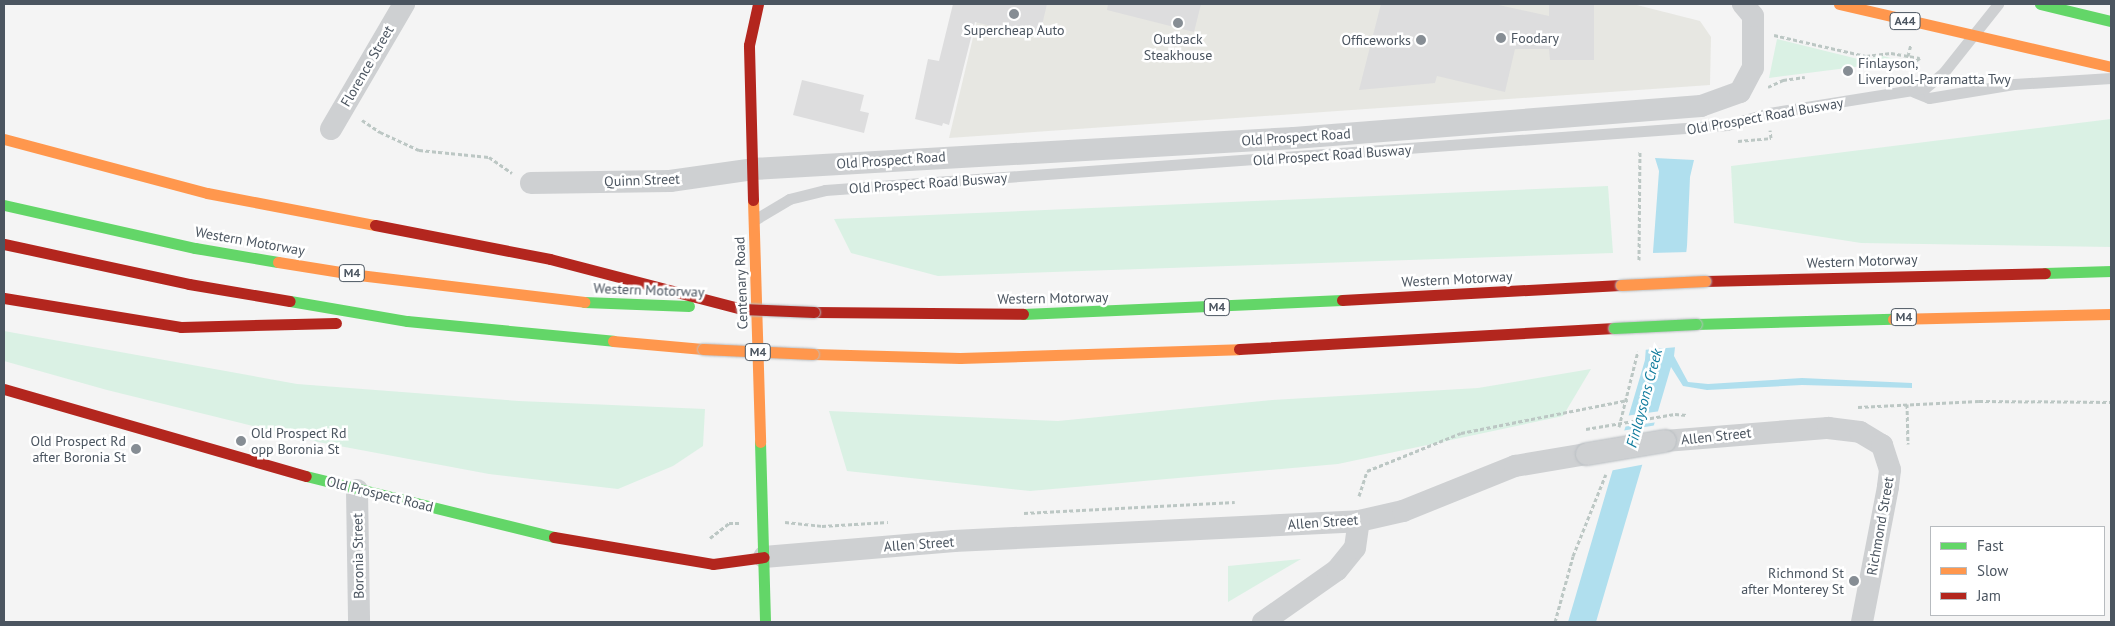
<!DOCTYPE html>
<html>
<head>
<meta charset="utf-8">
<style>
  body { margin:0 }
  #map { position:relative; width:2115px; height:626px; overflow:hidden; background:#f4f4f4; font-family:"PT Sans",sans-serif }
  div>[style] { position:absolute }
  .commercial>* { inset:0; background:#e7e7e2 }
  .green>* { inset:0; background:#daf1e4 }
  .water>* { inset:0; background:#b0dfee }
  .pier>* { inset:0; background:#f4f4f4 }
  .building>* { inset:0; background:#ddddde }
  .path>* { height:3px; margin-top:-1.5px; transform-origin:0; background:repeating-linear-gradient(90deg,#bcc7c4 0 4px,transparent 0 6.5px) }
  .lane>* { height:11px; margin:-5.5px; padding:0 5.5px; transform-origin:5.5px; border-radius:5.5px; background:#ced0d2 }
  .street>* { height:22px; margin:-11px; padding:0 11px; transform-origin:11px; border-radius:11px; background:#ced0d2 }
  .fast>* { height:11px; margin:-5.5px; padding:0 5.5px; transform-origin:5.5px; border-radius:5.5px; background:#63d668 }
  .slow>* { height:11px; margin:-5.5px; padding:0 5.5px; transform-origin:5.5px; border-radius:5.5px; background:#ff974d }
  .jam>* { height:11px; margin:-5.5px; padding:0 5.5px; transform-origin:5.5px; border-radius:5.5px; background:#b3261e }
  .path-bridge>* { height:3px; margin-top:-1.5px; transform-origin:0; background:repeating-linear-gradient(90deg,#bcc7c4 0 4px,transparent 0 6.5px) }
  .bridges { filter:drop-shadow(0 0 1px #b9bec2) drop-shadow(0 0 1px #b9bec2) }
  .street-bridge>* { height:22px; margin:-11px; padding:0 11px; transform-origin:11px; border-radius:11px; background:#ced0d2 }
  .fast-bridge>* { height:11px; margin:-5.5px; padding:0 5.5px; transform-origin:5.5px; border-radius:5.5px; background:#63d668 }
  .slow-bridge>* { height:11px; margin:-5.5px; padding:0 5.5px; transform-origin:5.5px; border-radius:5.5px; background:#ff974d }
  .jam-bridge>* { height:11px; margin:-5.5px; padding:0 5.5px; transform-origin:5.5px; border-radius:5.5px; background:#b3261e }
  .dots>* { width:14px; height:14px; translate:-50% -50%; box-sizing:border-box; border:2px solid #fff; border-radius:50% }
  span { translate:-50% -50%; white-space:nowrap; text-align:center; line-height:1.15; -webkit-text-stroke:5px #fff; paint-order:stroke }
  .shield-label span { padding:1px 4px; background:#fff; border:1px solid; border-radius:4px; -webkit-text-stroke-width:0 }
  .shield-label { font-size:12px; color:#4b5560; font-weight:700 }
  .poi-label { font-size:14px; color:#4b5560 }
  .left { translate:0 -50%; text-align:left }
  .right { translate:-100% -50%; text-align:right }
  .street-label { font-size:14px; color:#4b5560 }
  .water-label { font-size:15px; color:#117c9d; font-style:italic }
  .frame { position:absolute; inset:0; border:5px solid #4b5560; pointer-events:none }
  .legend { position:absolute; left:1930px; top:526px; width:175px; height:90px; box-sizing:border-box; background:#fff; border:1px solid #b7bbbf; margin:0; padding:6px 9px; list-style:none; font-size:15px; color:#4b5560 }
  .legend li { display:flex; align-items:center; gap:10px; height:25px }
  .legend b { width:25px; border:1px solid #b7bbbf }
</style>
</head>
<body>
<div id="map">
  <div class="commercial">
    <i style="clip-path:polygon(981px 4px,1633px 4px,1700px 21px,1711px 37px,1710px 85px,949px 138px)"></i>
  </div>
  <div class="green">
    <i style="clip-path:polygon(1777px 39px,1862px 60px,1883px 56px,1902px 61px,1769px 78px)"></i>
    <i style="clip-path:polygon(2111px 119px,2111px 247px,1861px 243px,1734px 223px,1731px 166px)"></i>
    <i style="clip-path:polygon(1608px 186px,1613px 253px,938px 276px,851px 253px,834px 219px)"></i>
    <i style="clip-path:polygon(4px 331px,297px 384px,519px 401px,705px 409px,703px 446px,673px 466px,618px 489px,489px 474px,318px 442px,107px 390px,4px 361px)"></i>
    <i style="clip-path:polygon(1591px 369px,1563px 416px,1338px 464px,1030px 491px,847px 471px,829px 411px,1058px 421px,1272px 400px,1478px 388px)"></i>
    <i style="clip-path:polygon(1301px 559px,1228px 602px,1228px 566px)"></i>
  </div>
  <div class="water">
    <i style="clip-path:polygon(1655px 158px,1694px 160px,1690px 177px,1687px 246px,1674px 356px,1688px 382px,1708px 384px,1802px 378px,1912px 383px,1912px 388px,1802px 385px,1707px 390px,1683px 386px,1671px 367px,1596px 622px,1568px 622px,1645px 360px,1659px 171px)"></i>
  </div>
  <div class="pier">
    <i style="clip-path:polygon(1689px 252px,1678px 347px,1643px 350px,1651px 253px)"></i>
    <i style="clip-path:polygon(1661px 411px,1658px 422px,1622px 427px,1625px 416px)"></i>
    <i style="clip-path:polygon(1657px 425px,1646px 464px,1609px 471px,1621px 431px)"></i>
  </div>
  <div class="building">
    <i style="clip-path:polygon(953px 4px,1047px 4px,1039px 38px,975px 22px,949px 125px,943px 123px,942px 126px,915px 119px,928px 59px,939px 61px)"></i>
    <i style="clip-path:polygon(1108px 4px,1201px 4px,1194px 32px,1107px 10px)"></i>
    <i style="clip-path:polygon(1381px 4px,1494px 4px,1549px 16px,1549px 4px,1594px 5px,1594px 60px,1550px 60px,1549px 49px,1515px 49px,1505px 92px,1437px 76px,1435px 83px,1359px 90px)"></i>
    <i style="clip-path:polygon(802px 80px,864px 95px,860px 111px,869px 113px,864px 133px,793px 115px)"></i>
  </div>
  <div class="path">
    <i style="left:1774px;top:35px;width:94px;rotate:12.9deg"></i>
    <i style="left:1866px;top:56px;width:25px;rotate:-7deg"></i>
    <i style="left:1891px;top:53px;width:29px;rotate:10deg"></i>
    <i style="left:1920px;top:58px;width:15px;rotate:148deg"></i>
    <i style="left:1908px;top:56px;width:12px;rotate:-76deg"></i>
    <i style="left:1768px;top:87px;width:17px;rotate:-25deg"></i>
    <i style="left:1783px;top:80px;width:22px;rotate:-8deg"></i>
    <i style="left:362px;top:120px;width:22px;rotate:34deg"></i>
    <i style="left:380px;top:132px;width:43px;rotate:24.8deg"></i>
    <i style="left:419px;top:150px;width:70px;rotate:5.7deg"></i>
    <i style="left:489px;top:157px;width:28px;rotate:35deg"></i>
    <i style="left:1738px;top:141px;width:33px;rotate:-5deg"></i>
    <i style="left:1771px;top:138px;width:8px;rotate:-97deg"></i>
    <i style="left:1639px;top:260px;width:110px;rotate:-89.5deg"></i>
    <i style="left:1907px;top:404px;width:40px;rotate:88.6deg"></i>
    <i style="left:1858px;top:407px;width:121px;rotate:-2.8deg"></i>
    <i style="left:1979px;top:401px;width:132px;rotate:0.4deg"></i>
    <i style="left:1675px;top:414px;width:12px;rotate:5deg"></i>
    <i style="left:1619px;top:427px;width:78px;rotate:-76deg"></i>
    <i style="left:1359px;top:496px;width:26px;rotate:-72deg"></i>
    <i style="left:1367px;top:471px;width:101px;rotate:-22deg"></i>
    <i style="left:1461px;top:433px;width:170px;rotate:-11.2deg"></i>
    <i style="left:1024px;top:513px;width:211px;rotate:-3deg"></i>
    <i style="left:785px;top:522px;width:37px;rotate:6deg"></i>
    <i style="left:822px;top:526px;width:66px;rotate:-3.5deg"></i>
    <i style="left:710px;top:538px;width:24px;rotate:-38deg"></i>
    <i style="left:729px;top:523px;width:10px"></i>
    <i style="left:1555px;top:622px;width:68px;rotate:-74.7deg"></i>
    <i style="left:1573px;top:556px;width:88px;rotate:-68.1deg"></i>
  </div>
  <div class="lane">
    <i style="left:1914px;top:92px;width:16px;rotate:22deg"></i>
    <i style="left:1929px;top:98px;width:86px;rotate:-9.4deg"></i>
    <i style="left:2014px;top:84px;width:97px;rotate:-3.5deg"></i>
    <i style="left:756px;top:219px;width:39px;rotate:-31deg"></i>
    <i style="left:789px;top:199px;width:37px;rotate:-14deg"></i>
    <i style="left:825px;top:190px;width:904px;rotate:-4.12deg"></i>
    <i style="left:1727px;top:125px;width:44px;rotate:-15.9deg"></i>
    <i style="left:1769px;top:113px;width:158px;rotate:-9.1deg"></i>
    <i style="left:1925px;top:88px;width:25px;rotate:-40deg"></i>
    <i style="left:1944px;top:72px;width:87px;rotate:-51.5deg"></i>
  </div>
  <div class="street">
    <i style="left:331px;top:129px;width:145px;rotate:-59.7deg"></i>
    <i style="left:531px;top:183px;width:139px;rotate:-0.8deg"></i>
    <i style="left:670px;top:181px;width:84px;rotate:-8.2deg"></i>
    <i style="left:753px;top:169px;width:542px;rotate:-3.28deg"></i>
    <i style="left:1294px;top:138px;width:408px;rotate:-4.5deg"></i>
    <i style="left:1701px;top:106px;width:41px;rotate:-19.7deg"></i>
    <i style="left:1740px;top:92px;width:27px;rotate:-62deg"></i>
    <i style="left:1753px;top:68px;width:52px;rotate:-90deg"></i>
    <i style="left:1753px;top:16px;width:16px;rotate:-130deg"></i>
    <i style="left:1665px;top:441px;width:164px;rotate:-4.6deg"></i>
    <i style="left:1828px;top:428px;width:32px;rotate:7deg"></i>
    <i style="left:1860px;top:432px;width:26px;rotate:31deg"></i>
    <i style="left:1882px;top:445px;width:26px;rotate:72deg"></i>
    <i style="left:1890px;top:470px;width:17px;rotate:97deg"></i>
    <i style="left:1888px;top:487px;width:137px;rotate:100.9deg"></i>
    <i style="left:357px;top:490px;width:132px;rotate:89.1deg"></i>
    <i style="left:764px;top:557px;width:191px;rotate:-4.8deg"></i>
    <i style="left:954px;top:541px;width:405px;rotate:-2.8deg"></i>
    <i style="left:1359px;top:521px;width:45px;rotate:-12.8deg"></i>
    <i style="left:1403px;top:511px;width:121px;rotate:-21.9deg"></i>
    <i style="left:1515px;top:466px;width:73px;rotate:-9.5deg"></i>
    <i style="left:1263px;top:622px;width:90px;rotate:-35.1deg"></i>
    <i style="left:1337px;top:570px;width:28px;rotate:-51deg"></i>
    <i style="left:1355px;top:548px;width:27px;rotate:-82deg"></i>
  </div>
  <div class="fast">
    <i style="left:2040px;top:4px;width:73px;rotate:13.5deg"></i>
    <i style="left:4px;top:205px;width:196px;rotate:12.7deg"></i>
    <i style="left:195px;top:248px;width:84px;rotate:9.6deg"></i>
    <i style="left:2045px;top:273px;width:66px;rotate:-1.7deg"></i>
    <i style="left:290px;top:301px;width:119px;rotate:9.7deg"></i>
    <i style="left:407px;top:321px;width:207px;rotate:5.5deg"></i>
    <i style="left:584px;top:302px;width:105px;rotate:2.2deg"></i>
    <i style="left:1023px;top:314px;width:319px;rotate:-2.5deg"></i>
    <i style="left:1696px;top:324px;width:197px;rotate:-1.5deg"></i>
    <i style="left:760px;top:442px;width:180px;rotate:88.4deg"></i>
    <i style="left:306px;top:476px;width:255px;rotate:13.8deg"></i>
  </div>
  <div class="slow">
    <i style="left:1839px;top:4px;width:279px;rotate:13deg"></i>
    <i style="left:4px;top:139px;width:210px;rotate:14.9deg"></i>
    <i style="left:207px;top:193px;width:171px;rotate:10.8deg"></i>
    <i style="left:753px;top:200px;width:242px;rotate:88.3deg"></i>
    <i style="left:278px;top:262px;width:82px;rotate:9.1deg"></i>
    <i style="left:359px;top:275px;width:227px;rotate:6.8deg"></i>
    <i style="left:1893px;top:319px;width:218px;rotate:-1.3deg"></i>
    <i style="left:613px;top:341px;width:90px;rotate:5.1deg"></i>
    <i style="left:813px;top:354px;width:147px;rotate:1.6deg"></i>
    <i style="left:960px;top:358px;width:279px;rotate:-1.8deg"></i>
  </div>
  <div class="jam">
    <i style="left:753px;top:200px;width:155px;rotate:-91.5deg"></i>
    <i style="left:749px;top:45px;width:42px;rotate:-77.6deg"></i>
    <i style="left:375px;top:225px;width:178px;rotate:11deg"></i>
    <i style="left:550px;top:259px;width:198px;rotate:14.6deg"></i>
    <i style="left:4px;top:244px;width:189px;rotate:12.2deg"></i>
    <i style="left:189px;top:284px;width:102px;rotate:9.6deg"></i>
    <i style="left:1705px;top:281px;width:340px;rotate:-1.3deg"></i>
    <i style="left:4px;top:298px;width:179px;rotate:9.3deg"></i>
    <i style="left:181px;top:327px;width:155px;rotate:-1.5deg"></i>
    <i style="left:1342px;top:300px;width:279px;rotate:-3.1deg"></i>
    <i style="left:814px;top:312px;width:209px;rotate:0.5deg"></i>
    <i style="left:1239px;top:349px;width:376px;rotate:-3.2deg"></i>
    <i style="left:4px;top:389px;width:314px;rotate:16.1deg"></i>
    <i style="left:554px;top:537px;width:161px;rotate:9.6deg"></i>
    <i style="left:713px;top:564px;width:51px;rotate:-7.8deg"></i>
  </div>
  <div class="path-bridge">
    <i style="left:1586px;top:429px;width:90px;rotate:-9.6deg"></i>
  </div>
  <div class="bridges">
    <div class="street-bridge">
      <i style="left:1587px;top:454px;width:79px;rotate:-9.5deg"></i>
    </div>
    <div class="fast-bridge">
      <i style="left:1614px;top:328px;width:82px;rotate:-2.8deg"></i>
    </div>
    <div class="slow-bridge">
      <i style="left:1621px;top:285px;width:84px;rotate:-2.7deg"></i>
      <i style="left:703px;top:349px;width:110px;rotate:2.6deg"></i>
    </div>
    <div class="jam-bridge">
      <i style="left:742px;top:309px;width:72px;rotate:2.4deg"></i>
    </div>
  </div>
  <div class="dots">
    <i style="left:1014px;top:14px;background:#868d94"></i>
    <i style="left:1178px;top:23px;background:#868d94"></i>
    <i style="left:1501px;top:38px;background:#868d94"></i>
    <i style="left:1421px;top:40px;background:#868d94"></i>
    <i style="left:1848px;top:71px;background:#868d94"></i>
    <i style="left:241px;top:441px;background:#868d94"></i>
    <i style="left:136px;top:449px;background:#868d94"></i>
    <i style="left:1854px;top:581px;background:#868d94"></i>
  </div>
  <div class="shield-label">
    <span style="left:1905px;top:21px">A44</span>
    <span style="left:352px;top:273px">M4</span>
    <span style="left:1217px;top:307px">M4</span>
    <span style="left:1904px;top:317px">M4</span>
    <span style="left:758px;top:352px">M4</span>
  </div>
  <div class="poi-label">
    <span style="left:1014px;top:30px">Supercheap Auto</span>
    <span class="left" style="left:1511px;top:38px">Foodary</span>
    <span style="left:1178px;top:47px">Outback<br>Steakhouse</span>
    <span class="right" style="left:1411px;top:40px">Officeworks</span>
    <span class="left" style="left:1858px;top:71px">Finlayson,<br>Liverpool-Parramatta Twy</span>
    <span class="left" style="left:251px;top:441px">Old Prospect Rd<br>opp Boronia St</span>
    <span class="right" style="left:126px;top:449px">Old Prospect Rd<br>after Boronia St</span>
    <span class="right" style="left:1844px;top:581px">Richmond St<br>after Monterey St</span>
  </div>
  <div class="street-label">
    <span style="left:367px;top:66px;rotate:-60deg">Florence Street</span>
    <span style="left:1765px;top:116px;rotate:-10deg">Old Prospect Road Busway</span>
    <span style="left:1296px;top:137px;rotate:-4deg">Old Prospect Road</span>
    <span style="left:1332px;top:155px;rotate:-4deg">Old Prospect Road Busway</span>
    <span style="left:891px;top:160px;rotate:-4deg">Old Prospect Road</span>
    <span style="left:642px;top:180px;rotate:-2deg">Quinn Street</span>
    <span style="left:928px;top:183px;rotate:-4deg">Old Prospect Road Busway</span>
    <span style="left:250px;top:241px;rotate:10deg">Western Motorway</span>
    <span style="left:1862px;top:261px;rotate:-2deg">Western Motorway</span>
    <span style="left:1457px;top:279px;rotate:-3deg">Western Motorway</span>
    <span style="left:741px;top:283px;rotate:-92deg">Centenary Road</span>
    <span style="left:649px;top:290px;rotate:2deg">Western Motorway</span>
    <span style="left:1053px;top:298px;rotate:-1deg">Western Motorway</span>
    <span style="left:1716px;top:436px;rotate:-6deg">Allen Street</span>
    <span style="left:380px;top:494px;rotate:14deg">Old Prospect Road</span>
    <span style="left:1323px;top:522px;rotate:-4deg">Allen Street</span>
    <span style="left:1880px;top:526px;rotate:-80deg">Richmond Street</span>
    <span style="left:919px;top:544px;rotate:-4deg">Allen Street</span>
    <span style="left:358px;top:556px;rotate:-91deg">Boronia Street</span>
  </div>
  <div class="water-label">
    <span style="left:1644px;top:398px;rotate:-75deg">Finlaysons Creek</span>
  </div>
  <div class="frame"></div>
  <ul class="legend">
  <li><b style="height:6px;background:#63d668"></b>Fast</li>
  <li><b style="height:6px;background:#ff974d"></b>Slow</li>
  <li><b style="height:6px;background:#b3261e"></b>Jam</li>
  </ul>
</div>
</body>
</html>
